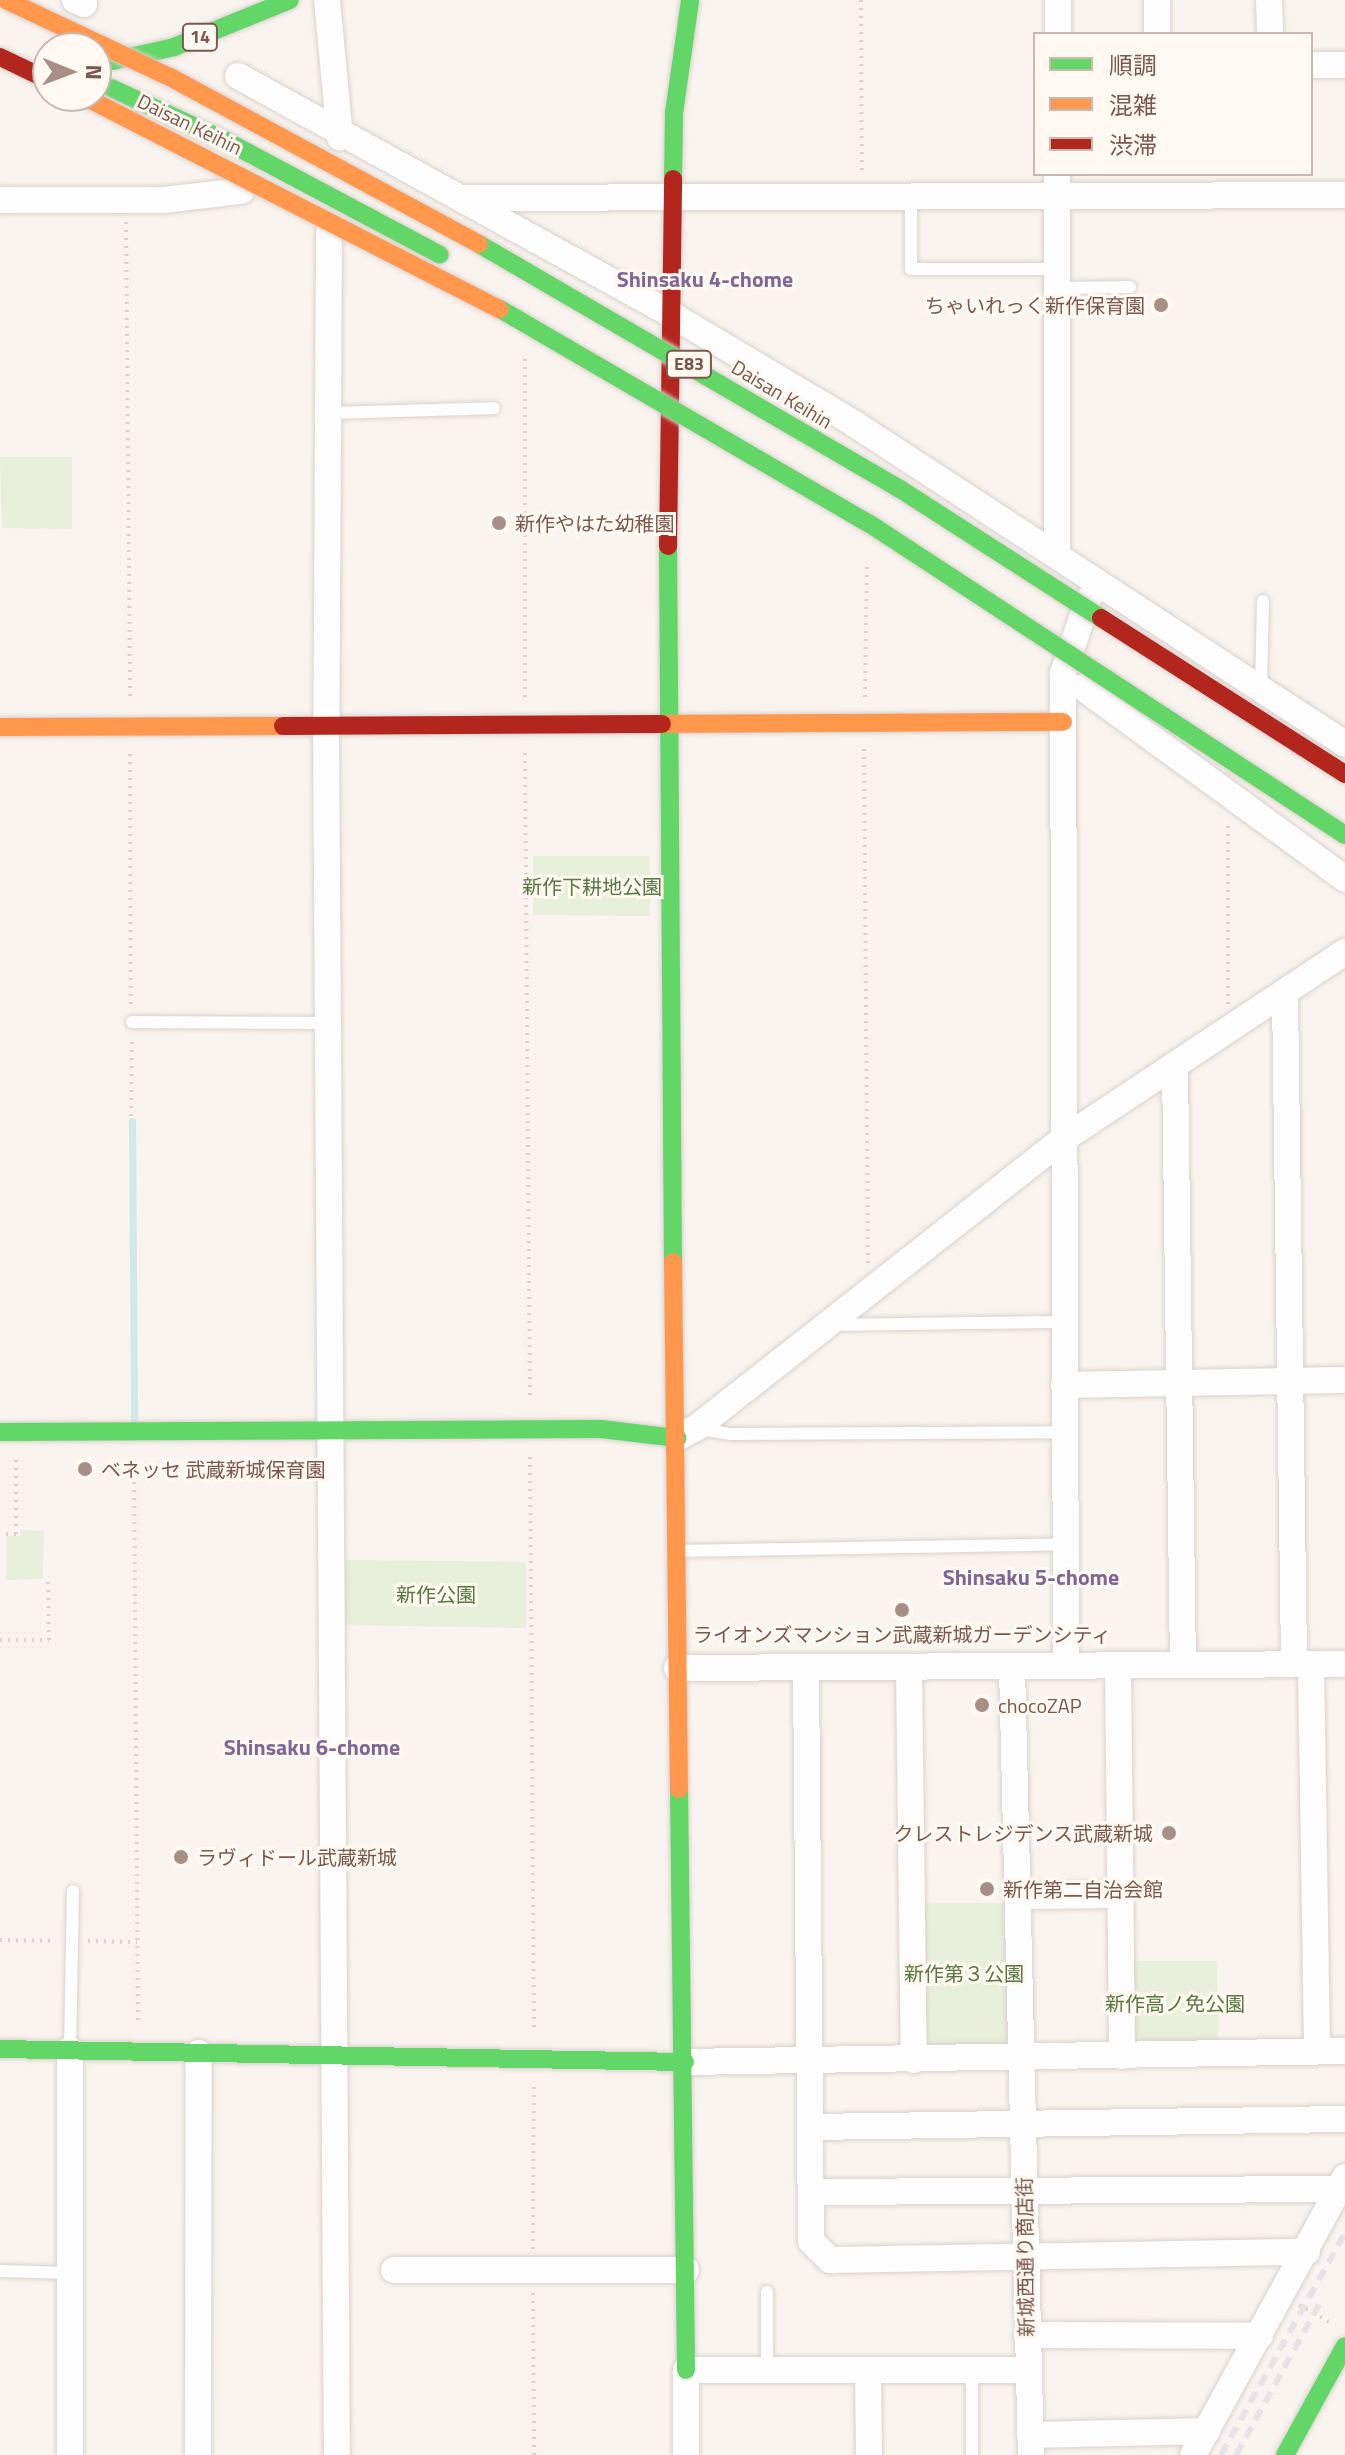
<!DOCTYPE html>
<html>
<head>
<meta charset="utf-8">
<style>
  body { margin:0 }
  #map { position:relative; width:1345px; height:2455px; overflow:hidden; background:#f9f4ef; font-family:"Titillium Web","Noto Sans JP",sans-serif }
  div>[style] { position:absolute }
  .green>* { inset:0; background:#e8efda }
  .stream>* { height:7px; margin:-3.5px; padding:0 3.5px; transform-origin:3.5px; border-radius:3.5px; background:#d0eae9 }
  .path>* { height:4px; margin-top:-2px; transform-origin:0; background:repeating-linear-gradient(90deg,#dbd2d0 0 2px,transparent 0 8px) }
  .roads { filter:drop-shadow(0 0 2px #d9d1cd) drop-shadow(0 0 2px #d9d1cd) }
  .lane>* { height:12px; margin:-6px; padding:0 6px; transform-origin:6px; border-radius:6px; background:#fefdfd }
  .street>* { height:26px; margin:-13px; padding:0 13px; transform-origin:13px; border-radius:13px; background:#fefdfd }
  .fast>* { height:18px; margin:-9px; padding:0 9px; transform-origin:9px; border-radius:9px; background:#63d668 }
  .slow>* { height:18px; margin:-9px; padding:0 9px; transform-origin:9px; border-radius:9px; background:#ff974d }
  .jam>* { height:18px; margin:-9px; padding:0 9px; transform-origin:9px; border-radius:9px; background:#b3261e }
  .rail>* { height:6px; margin-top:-3px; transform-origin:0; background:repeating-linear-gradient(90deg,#e5e3e6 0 12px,transparent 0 20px) }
  .bridges { filter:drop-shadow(0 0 2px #dad0cc) drop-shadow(0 0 2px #dad0cc) }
  .fast-bridge>* { height:18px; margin:-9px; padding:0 9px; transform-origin:9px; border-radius:9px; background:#63d668 }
  .slow-bridge>* { height:18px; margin:-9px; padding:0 9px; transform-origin:9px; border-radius:9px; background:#ff974d }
  .jam-bridge>* { height:18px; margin:-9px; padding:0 9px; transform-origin:9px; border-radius:9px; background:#b3261e }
  .dots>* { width:22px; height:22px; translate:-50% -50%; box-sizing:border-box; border:4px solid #fff9f2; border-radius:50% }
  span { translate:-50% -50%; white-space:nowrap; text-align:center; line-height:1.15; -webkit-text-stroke:6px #fff9f2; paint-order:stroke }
  .shield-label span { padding:2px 6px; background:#fff9f2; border:2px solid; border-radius:6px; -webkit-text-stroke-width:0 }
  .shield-label { font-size:18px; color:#79594d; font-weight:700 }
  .street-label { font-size:20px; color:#79594d }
  .poi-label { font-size:20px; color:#79594d }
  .right { translate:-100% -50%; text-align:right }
  .left { translate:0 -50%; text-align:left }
  .park-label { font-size:20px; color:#577841 }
  .neighbourhood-label { font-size:22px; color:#806694; font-weight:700 }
  .legend { position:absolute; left:1033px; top:32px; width:280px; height:144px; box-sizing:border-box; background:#fff9f2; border:2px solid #c9b9b0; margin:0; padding:10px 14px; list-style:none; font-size:24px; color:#79594d }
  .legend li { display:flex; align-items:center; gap:16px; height:40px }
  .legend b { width:40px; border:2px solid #c9b9b0 }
  .north { position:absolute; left:32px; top:32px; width:80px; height:80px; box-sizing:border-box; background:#fff9f2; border:2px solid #c9b9b0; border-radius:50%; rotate:91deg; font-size:22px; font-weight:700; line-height:32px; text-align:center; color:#79594d }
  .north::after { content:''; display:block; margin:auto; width:28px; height:36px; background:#a68f86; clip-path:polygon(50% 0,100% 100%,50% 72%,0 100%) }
</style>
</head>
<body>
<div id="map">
  <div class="green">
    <i style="clip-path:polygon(0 457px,72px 457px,72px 529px,2px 528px)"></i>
    <i style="clip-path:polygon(533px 856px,650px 856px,650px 916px,533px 915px)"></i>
    <i style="clip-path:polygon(20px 1530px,44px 1531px,43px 1579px,6px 1580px,6px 1536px,20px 1536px)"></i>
    <i style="clip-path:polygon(345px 1560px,526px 1562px,526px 1628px,346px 1625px)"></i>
    <i style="clip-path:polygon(918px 1903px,1009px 1903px,1011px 2043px,1006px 2048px,922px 2047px)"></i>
    <i style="clip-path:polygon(1133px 1961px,1217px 1961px,1218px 2044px,1139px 2045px,1133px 2039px)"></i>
  </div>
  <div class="stream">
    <i style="left:132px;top:1121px;width:301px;rotate:89.6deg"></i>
  </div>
  <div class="path">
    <i style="left:861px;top:0;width:174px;rotate:89.7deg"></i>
    <i style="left:126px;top:222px;width:475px;rotate:89.5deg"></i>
    <i style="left:525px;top:697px;width:340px;rotate:-90deg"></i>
    <i style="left:865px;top:697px;width:136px;rotate:-89.2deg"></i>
    <i style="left:864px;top:749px;width:516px;rotate:89.56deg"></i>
    <i style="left:525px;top:753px;width:648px;rotate:89.56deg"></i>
    <i style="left:130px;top:754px;width:251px;rotate:89.8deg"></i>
    <i style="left:1228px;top:1004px;width:180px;rotate:-90deg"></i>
    <i style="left:131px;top:1116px;width:78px;rotate:-89.3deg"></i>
    <i style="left:530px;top:1457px;width:576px;rotate:89.6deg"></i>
    <i style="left:134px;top:1458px;width:567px;rotate:89.6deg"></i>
    <i style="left:6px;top:1534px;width:10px"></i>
    <i style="left:16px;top:1534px;width:76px;rotate:-90deg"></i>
    <i style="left:0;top:1640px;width:49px"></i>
    <i style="left:49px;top:1640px;width:60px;rotate:-91deg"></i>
    <i style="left:0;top:1940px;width:55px;rotate:1deg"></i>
    <i style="left:88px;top:1941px;width:49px;rotate:1.2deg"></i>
    <i style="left:533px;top:2249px;width:164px;rotate:-89.7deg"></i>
    <i style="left:533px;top:2293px;width:162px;rotate:89.6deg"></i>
    <i style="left:1299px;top:2305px;width:35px;rotate:29deg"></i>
  </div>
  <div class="roads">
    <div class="lane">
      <i style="left:911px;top:197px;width:72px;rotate:90deg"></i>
      <i style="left:911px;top:269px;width:146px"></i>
      <i style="left:1058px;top:288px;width:72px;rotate:-0.8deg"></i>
      <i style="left:328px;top:413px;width:166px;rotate:-1.7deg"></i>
      <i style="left:1261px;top:689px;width:88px;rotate:-88.7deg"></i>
      <i style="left:132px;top:1022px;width:196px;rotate:0.3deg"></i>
      <i style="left:834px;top:1325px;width:229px;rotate:-0.8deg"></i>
      <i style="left:699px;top:1429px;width:33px;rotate:9deg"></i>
      <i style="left:732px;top:1434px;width:332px;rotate:-0.3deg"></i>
      <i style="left:680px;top:1551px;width:385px;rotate:-1deg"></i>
      <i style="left:70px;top:2048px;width:157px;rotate:-88.9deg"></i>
      <i style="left:0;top:2271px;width:70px;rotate:1.6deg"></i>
      <i style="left:767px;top:2292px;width:79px;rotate:90deg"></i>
      <i style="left:972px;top:2371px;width:84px;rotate:90deg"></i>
    </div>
    <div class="street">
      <i style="left:75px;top:0;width:10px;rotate:24deg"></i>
      <i style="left:327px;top:0;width:138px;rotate:84.6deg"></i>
      <i style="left:1157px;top:0;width:34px;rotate:90deg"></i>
      <i style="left:1269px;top:0;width:34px;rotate:88deg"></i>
      <i style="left:1058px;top:34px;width:34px;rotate:-90deg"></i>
      <i style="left:1311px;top:65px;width:34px"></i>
      <i style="left:238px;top:76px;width:495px;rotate:28.8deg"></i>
      <i style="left:672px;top:315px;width:211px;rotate:30.8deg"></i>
      <i style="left:853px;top:423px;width:587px;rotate:33.12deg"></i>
      <i style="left:460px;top:198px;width:885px;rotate:-0.19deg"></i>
      <i style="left:0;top:200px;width:164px"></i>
      <i style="left:164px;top:200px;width:78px;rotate:-6.7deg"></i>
      <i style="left:329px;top:233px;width:492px;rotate:90.3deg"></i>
      <i style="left:326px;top:725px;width:1730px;rotate:89.64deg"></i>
      <i style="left:1057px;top:553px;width:379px;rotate:-90deg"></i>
      <i style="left:1082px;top:687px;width:326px;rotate:36.1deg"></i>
      <i style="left:1285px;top:992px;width:672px;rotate:89.23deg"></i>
      <i style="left:1175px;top:1065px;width:600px;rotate:89.24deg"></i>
      <i style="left:1064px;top:1385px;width:281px;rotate:-1deg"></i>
      <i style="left:677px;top:1438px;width:21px;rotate:-28deg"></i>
      <i style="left:696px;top:1428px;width:466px;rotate:-38.2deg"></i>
      <i style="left:1062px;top:1140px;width:340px;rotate:-33.6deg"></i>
      <i style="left:1311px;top:1664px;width:387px;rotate:89.1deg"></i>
      <i style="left:1066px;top:1666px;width:993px;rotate:-90.17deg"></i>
      <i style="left:1063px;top:673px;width:79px;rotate:-70.9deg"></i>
      <i style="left:1118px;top:1666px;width:390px;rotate:89.4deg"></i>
      <i style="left:1012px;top:1667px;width:788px;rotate:88.62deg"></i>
      <i style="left:677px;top:1668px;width:668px;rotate:-0.34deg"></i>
      <i style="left:806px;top:1668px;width:573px;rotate:89.5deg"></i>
      <i style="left:811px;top:2241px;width:27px;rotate:45deg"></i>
      <i style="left:830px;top:2260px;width:477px;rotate:-1deg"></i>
      <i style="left:909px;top:1668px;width:392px;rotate:89.3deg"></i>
      <i style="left:1017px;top:1896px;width:103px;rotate:-0.6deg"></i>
      <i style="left:685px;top:2062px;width:660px;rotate:-0.95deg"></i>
      <i style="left:811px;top:2127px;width:534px;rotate:-0.86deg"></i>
      <i style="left:812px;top:2192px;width:526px;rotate:-0.33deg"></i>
      <i style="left:394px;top:2270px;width:292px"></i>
      <i style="left:1027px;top:2335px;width:233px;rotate:0.2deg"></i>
      <i style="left:868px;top:2371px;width:84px;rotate:89.3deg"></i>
      <i style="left:1030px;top:2435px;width:177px;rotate:-1.3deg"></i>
      <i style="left:70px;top:2455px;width:405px;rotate:-90deg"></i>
      <i style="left:198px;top:2455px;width:402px;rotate:-89.9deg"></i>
      <i style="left:686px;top:2455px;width:85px;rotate:-90deg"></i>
      <i style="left:686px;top:2370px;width:342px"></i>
      <i style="left:1193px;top:2455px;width:317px;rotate:-61.3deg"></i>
    </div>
    <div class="fast">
      <i style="left:112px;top:61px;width:64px;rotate:-12.7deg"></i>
      <i style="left:174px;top:47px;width:125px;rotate:-22.1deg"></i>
      <i style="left:111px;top:88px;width:127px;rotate:24.7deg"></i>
      <i style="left:226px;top:141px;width:242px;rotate:28deg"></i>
      <i style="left:673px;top:179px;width:66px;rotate:-89.1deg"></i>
      <i style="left:674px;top:113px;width:114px;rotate:-81.9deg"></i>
      <i style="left:668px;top:546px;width:716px;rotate:89.6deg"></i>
      <i style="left:0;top:1432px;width:601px;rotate:-0.29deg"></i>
      <i style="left:601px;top:1429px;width:77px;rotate:6.8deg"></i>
      <i style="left:679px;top:1789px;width:581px;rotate:89.31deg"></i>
      <i style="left:0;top:2049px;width:685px;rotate:1.09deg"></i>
      <i style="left:1285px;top:2455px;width:124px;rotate:-61.2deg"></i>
    </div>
    <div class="slow">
      <i style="left:662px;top:724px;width:401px;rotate:-0.3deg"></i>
      <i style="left:0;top:727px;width:283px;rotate:-0.2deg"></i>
      <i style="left:673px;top:1262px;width:527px;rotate:89.35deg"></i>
    </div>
    <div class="jam">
      <i style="left:668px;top:546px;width:367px;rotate:-89.2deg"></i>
      <i style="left:283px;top:726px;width:379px;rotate:-0.3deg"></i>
    </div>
  </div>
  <div class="rail">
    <i style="left:1221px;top:2455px;width:254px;rotate:-60.8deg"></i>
    <i style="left:1236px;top:2455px;width:174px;rotate:-61.1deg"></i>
  </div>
  <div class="bridges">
    <div class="fast-bridge">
      <i style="left:479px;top:244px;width:487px;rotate:30.2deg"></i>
      <i style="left:900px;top:489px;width:239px;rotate:32.7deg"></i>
      <i style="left:500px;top:309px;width:428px;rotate:30.2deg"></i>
      <i style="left:870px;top:524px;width:568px;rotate:33.21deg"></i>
    </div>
    <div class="slow-bridge">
      <i style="left:6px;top:0;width:181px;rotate:25.2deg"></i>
      <i style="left:170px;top:77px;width:351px;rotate:28.4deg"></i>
      <i style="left:83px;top:96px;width:468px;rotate:27.1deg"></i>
    </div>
    <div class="jam-bridge">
      <i style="left:0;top:57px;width:53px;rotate:25.6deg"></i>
      <i style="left:1101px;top:618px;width:290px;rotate:32.6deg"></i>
    </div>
  </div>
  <div class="dots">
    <i style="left:1161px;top:305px;background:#a68f86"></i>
    <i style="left:499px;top:523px;background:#a68f86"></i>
    <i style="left:85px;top:1469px;background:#a68f86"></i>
    <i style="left:902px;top:1610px;background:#a68f86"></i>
    <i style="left:982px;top:1705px;background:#a68f86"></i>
    <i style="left:1169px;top:1833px;background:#a68f86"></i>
    <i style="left:181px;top:1857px;background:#a68f86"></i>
    <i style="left:987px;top:1889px;background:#a68f86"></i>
  </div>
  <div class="shield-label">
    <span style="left:200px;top:37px">14</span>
    <span style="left:689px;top:364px">E83</span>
  </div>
  <div class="street-label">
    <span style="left:190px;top:124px;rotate:26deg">Daisan Keihin</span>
    <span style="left:782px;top:394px;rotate:31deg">Daisan Keihin</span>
    <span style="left:1025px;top:2257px;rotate:-91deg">新城西通り商店街</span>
  </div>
  <div class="poi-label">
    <span class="right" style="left:1145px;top:305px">ちゃいれっく新作保育園</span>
    <span class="left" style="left:515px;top:523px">新作やはた幼稚園</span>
    <span class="left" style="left:101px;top:1469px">ベネッセ 武蔵新城保育園</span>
    <span style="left:902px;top:1634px">ライオンズマンション武蔵新城ガーデンシティ</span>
    <span class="left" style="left:998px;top:1705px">chocoZAP</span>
    <span class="right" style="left:1153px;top:1833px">クレストレジデンス武蔵新城</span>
    <span class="left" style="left:197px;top:1857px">ラヴィドール武蔵新城</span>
    <span class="left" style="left:1003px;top:1889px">新作第二自治会館</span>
  </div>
  <div class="park-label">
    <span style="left:592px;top:886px">新作下耕地公園</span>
    <span style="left:436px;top:1594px">新作公園</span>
    <span style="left:964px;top:1973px">新作第３公園</span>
    <span style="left:1175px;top:2003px">新作高ノ免公園</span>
  </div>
  <div class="neighbourhood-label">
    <span style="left:705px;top:280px">Shinsaku 4-chome</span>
    <span style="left:1031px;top:1578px">Shinsaku 5-chome</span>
    <span style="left:312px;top:1748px">Shinsaku 6-chome</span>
  </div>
  <ul class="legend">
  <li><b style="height:10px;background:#63d668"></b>順調</li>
  <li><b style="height:10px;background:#ff974d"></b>混雑</li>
  <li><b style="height:10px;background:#b3261e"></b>渋滞</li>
  </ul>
  <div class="north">N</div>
</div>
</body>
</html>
